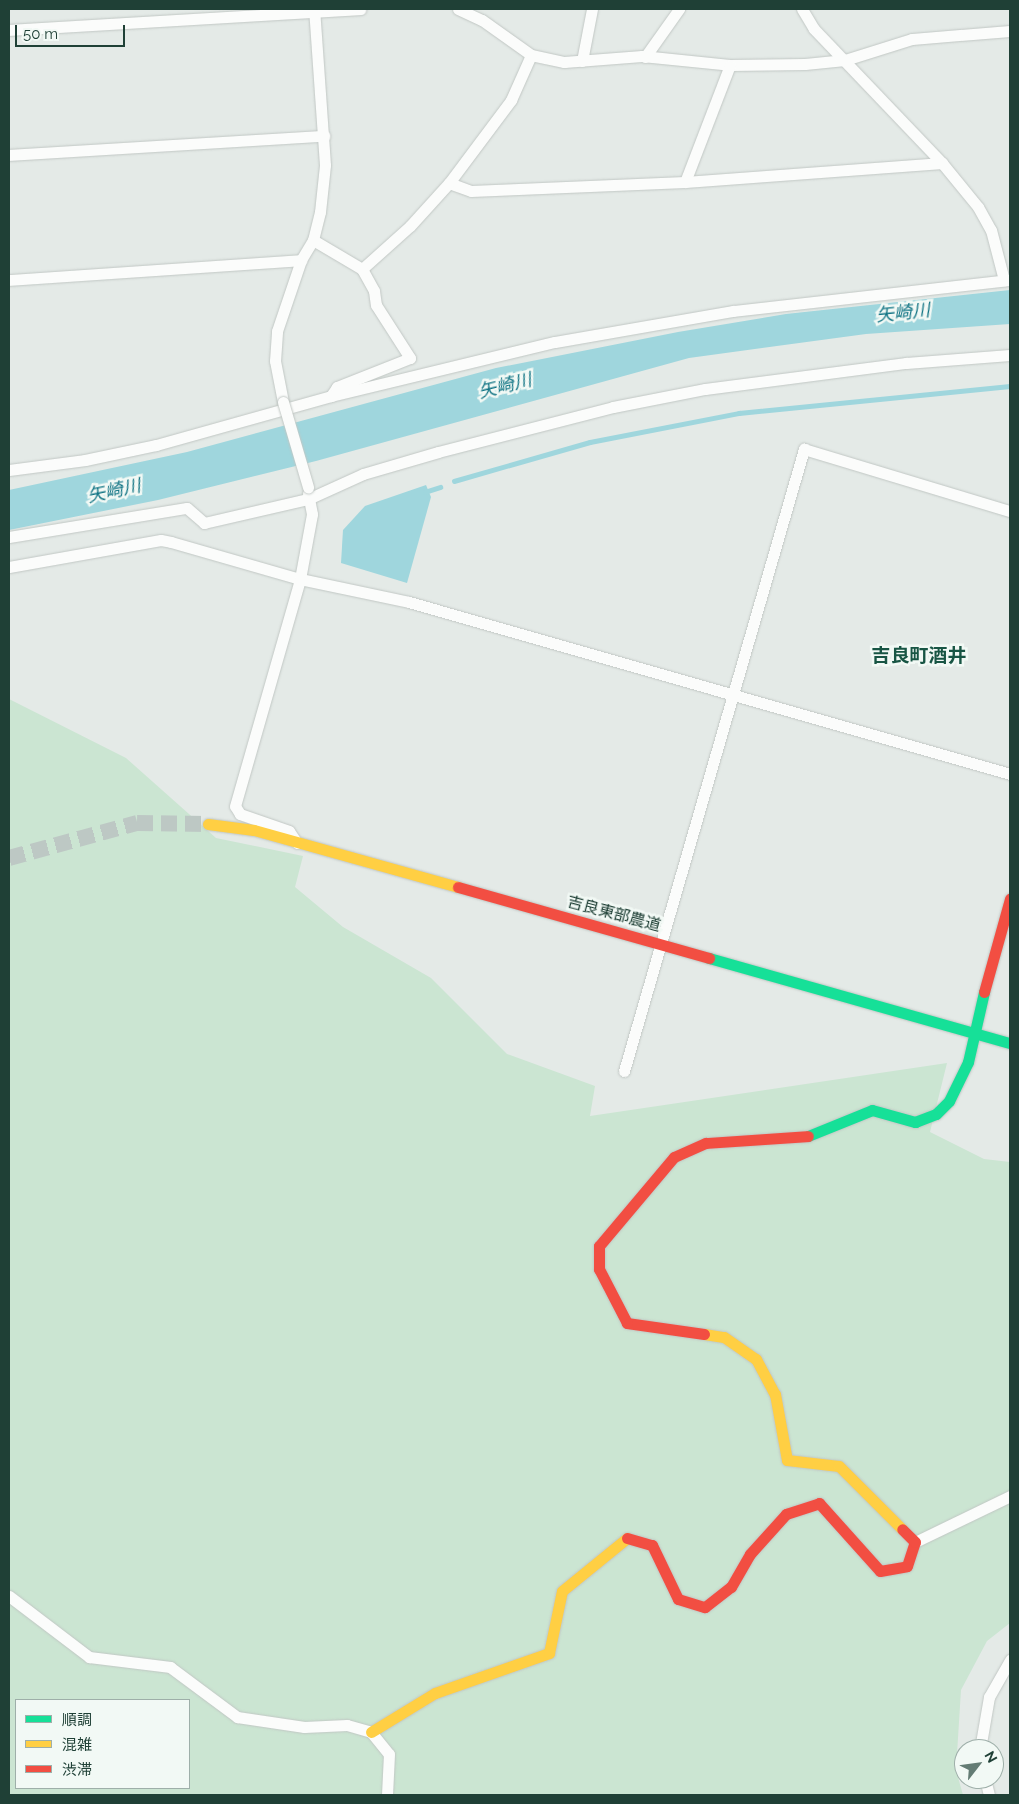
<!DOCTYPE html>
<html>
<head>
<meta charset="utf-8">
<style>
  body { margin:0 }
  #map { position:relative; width:1019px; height:1804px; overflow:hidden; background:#e4eae7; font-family:Raleway,"Noto Sans JP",sans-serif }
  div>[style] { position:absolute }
  .green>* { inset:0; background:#cbe5d2 }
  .water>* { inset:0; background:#9fd6dd }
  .stream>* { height:4.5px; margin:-2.25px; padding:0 2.25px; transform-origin:2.25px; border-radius:2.25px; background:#9fd6dd }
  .secondary-tunnel>* { height:16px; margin-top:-8px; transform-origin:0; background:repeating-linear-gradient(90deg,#bdc8c4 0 16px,transparent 0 24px) }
  .roads { filter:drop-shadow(0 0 1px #c1c7c4) drop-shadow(0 0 1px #c1c7c4) }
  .street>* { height:11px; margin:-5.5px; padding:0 5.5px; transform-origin:5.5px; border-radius:5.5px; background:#fbfcfb }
  .fast>* { height:11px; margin:-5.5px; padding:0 5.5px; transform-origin:5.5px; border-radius:5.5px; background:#16e098 }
  .slow>* { height:11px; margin:-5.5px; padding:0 5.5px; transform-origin:5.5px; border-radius:5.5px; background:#ffcf43 }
  .jam>* { height:11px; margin:-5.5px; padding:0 5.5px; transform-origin:5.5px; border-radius:5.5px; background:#f24e42 }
  .bridges { filter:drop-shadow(0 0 1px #c1c7c4) drop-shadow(0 0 1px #c1c7c4) }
  .street-bridge>* { height:11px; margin:-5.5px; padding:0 5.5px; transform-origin:5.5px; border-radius:5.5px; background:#fbfcfb }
  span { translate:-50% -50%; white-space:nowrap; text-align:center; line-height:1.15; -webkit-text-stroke:5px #f2f9f5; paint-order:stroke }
  .street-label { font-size:16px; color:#1f4036 }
  .water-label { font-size:18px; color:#117484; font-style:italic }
  .quarter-label { font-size:19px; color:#185544; font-weight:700 }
  .frame { position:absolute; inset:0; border:10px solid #1f4036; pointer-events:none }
  .legend { position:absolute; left:15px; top:1699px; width:175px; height:90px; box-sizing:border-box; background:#f2f9f5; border:1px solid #9eafa9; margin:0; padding:6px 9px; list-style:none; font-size:15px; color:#1f4036 }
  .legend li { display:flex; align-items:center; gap:10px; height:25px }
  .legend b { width:25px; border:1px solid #9eafa9 }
  .north { position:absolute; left:954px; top:1739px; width:50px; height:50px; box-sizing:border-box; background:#f2f9f5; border:1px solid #9eafa9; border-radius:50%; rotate:60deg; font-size:14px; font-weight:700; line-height:20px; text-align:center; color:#1f4036 }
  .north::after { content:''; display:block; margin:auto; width:18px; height:22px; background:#647c74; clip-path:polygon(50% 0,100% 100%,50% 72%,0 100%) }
  .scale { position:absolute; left:15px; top:25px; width:110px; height:22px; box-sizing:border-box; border:2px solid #1f4036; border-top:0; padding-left:6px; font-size:15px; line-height:18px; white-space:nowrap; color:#1f4036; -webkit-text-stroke:4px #f2f9f5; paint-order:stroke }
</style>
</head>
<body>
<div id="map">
  <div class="green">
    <i style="clip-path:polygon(evenodd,9px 699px,126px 758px,216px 838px,303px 856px,295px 887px,343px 927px,431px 978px,507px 1054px,595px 1086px,590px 1116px,947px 1063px,930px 1132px,984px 1159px,1010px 1162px,1010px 1623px,987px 1641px,961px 1690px,956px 1770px,963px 1795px,9px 1795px,9px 699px,16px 1700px,189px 1700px,189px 1788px,16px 1788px,16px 1700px)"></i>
  </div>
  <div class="water">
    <i style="clip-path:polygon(1010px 290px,1010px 324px,866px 334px,689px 358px,316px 461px,158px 500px,9px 530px,9px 490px,187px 452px,496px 368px,678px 332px,786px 314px)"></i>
    <i style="clip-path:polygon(426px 485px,431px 497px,407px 583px,341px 563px,343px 530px,365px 506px)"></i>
  </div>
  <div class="stream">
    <i style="left:454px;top:481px;width:141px;rotate:-16deg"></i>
    <i style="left:590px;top:442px;width:152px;rotate:-11deg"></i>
    <i style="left:739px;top:413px;width:272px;rotate:-5.7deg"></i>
    <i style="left:425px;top:492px;width:16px;rotate:-18deg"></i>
  </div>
  <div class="secondary-tunnel">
    <i style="left:9px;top:858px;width:133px;rotate:-15.3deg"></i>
    <i style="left:137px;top:823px;width:71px;rotate:0.8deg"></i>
  </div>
  <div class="roads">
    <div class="street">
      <i style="left:458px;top:9px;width:26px;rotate:25deg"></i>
      <i style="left:482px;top:20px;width:60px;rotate:35.5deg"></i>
      <i style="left:531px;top:55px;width:34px;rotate:12deg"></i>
      <i style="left:564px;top:62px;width:78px;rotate:-4.4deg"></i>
      <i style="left:642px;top:56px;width:88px;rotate:5.8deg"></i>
      <i style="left:730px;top:65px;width:75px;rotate:-0.8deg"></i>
      <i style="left:805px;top:64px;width:40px;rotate:-5.7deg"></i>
      <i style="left:845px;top:60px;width:70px;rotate:-17.4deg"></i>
      <i style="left:912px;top:39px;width:98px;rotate:-4.7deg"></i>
      <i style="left:802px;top:9px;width:23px;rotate:59deg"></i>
      <i style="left:814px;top:29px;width:185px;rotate:46.3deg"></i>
      <i style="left:942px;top:163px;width:57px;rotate:50.7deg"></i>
      <i style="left:978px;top:207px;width:26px;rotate:61deg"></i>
      <i style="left:991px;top:230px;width:52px;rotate:75.4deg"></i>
      <i style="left:9px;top:30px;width:352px;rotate:-3.4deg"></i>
      <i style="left:645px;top:57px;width:59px;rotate:-54.7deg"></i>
      <i style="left:582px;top:61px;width:53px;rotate:-79.1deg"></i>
      <i style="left:9px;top:155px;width:316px;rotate:-3.5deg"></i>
      <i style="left:685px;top:182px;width:125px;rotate:-69deg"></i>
      <i style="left:449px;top:183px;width:23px;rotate:20deg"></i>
      <i style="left:471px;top:191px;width:214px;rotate:-2.4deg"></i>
      <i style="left:685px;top:182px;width:258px;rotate:-4.2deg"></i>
      <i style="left:313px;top:240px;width:57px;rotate:30.6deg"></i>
      <i style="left:362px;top:269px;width:25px;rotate:61deg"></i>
      <i style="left:374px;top:291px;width:14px;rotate:82deg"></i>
      <i style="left:376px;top:305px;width:63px;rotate:57.3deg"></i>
      <i style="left:410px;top:358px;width:79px;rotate:158.3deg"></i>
      <i style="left:337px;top:387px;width:11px;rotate:124deg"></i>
      <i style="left:362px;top:269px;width:64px;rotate:-41.9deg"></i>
      <i style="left:410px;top:226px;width:58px;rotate:-47.8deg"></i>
      <i style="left:449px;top:183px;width:104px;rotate:-53.2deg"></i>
      <i style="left:511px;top:100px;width:49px;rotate:-66deg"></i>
      <i style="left:9px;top:280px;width:293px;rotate:-3.9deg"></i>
      <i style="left:283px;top:402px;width:42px;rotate:-101deg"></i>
      <i style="left:275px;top:361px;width:30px;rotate:-86deg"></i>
      <i style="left:277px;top:331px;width:75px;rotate:-71.3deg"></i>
      <i style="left:301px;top:260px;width:23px;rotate:-59deg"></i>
      <i style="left:313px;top:240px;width:29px;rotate:-76deg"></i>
      <i style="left:320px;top:212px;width:47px;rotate:-83.9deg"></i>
      <i style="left:325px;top:165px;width:156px;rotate:-94deg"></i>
      <i style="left:9px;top:470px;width:77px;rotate:-7.5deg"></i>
      <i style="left:85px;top:460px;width:73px;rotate:-11.9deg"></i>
      <i style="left:156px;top:445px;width:182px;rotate:-15.6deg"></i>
      <i style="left:331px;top:396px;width:230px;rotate:-13.6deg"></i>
      <i style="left:555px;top:342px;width:181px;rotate:-9.9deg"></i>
      <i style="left:733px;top:311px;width:279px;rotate:-6.4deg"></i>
      <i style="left:9px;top:537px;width:180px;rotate:-9.3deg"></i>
      <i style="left:187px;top:508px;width:23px;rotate:41deg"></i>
      <i style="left:204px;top:523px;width:107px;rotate:-13deg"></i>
      <i style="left:308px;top:499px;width:60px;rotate:-24.4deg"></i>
      <i style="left:363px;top:474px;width:78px;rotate:-16.3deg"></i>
      <i style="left:438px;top:452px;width:181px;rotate:-14.4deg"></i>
      <i style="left:613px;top:407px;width:94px;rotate:-11.1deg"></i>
      <i style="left:705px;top:389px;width:203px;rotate:-7.4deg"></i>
      <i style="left:906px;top:363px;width:104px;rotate:-4.4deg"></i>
      <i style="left:9px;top:567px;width:154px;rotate:-10.1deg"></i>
      <i style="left:161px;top:540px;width:10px;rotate:11deg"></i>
      <i style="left:171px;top:542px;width:134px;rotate:16deg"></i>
      <i style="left:300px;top:579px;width:111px;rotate:11.9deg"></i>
      <i style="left:409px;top:602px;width:625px;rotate:15.97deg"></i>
      <i style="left:297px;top:843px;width:14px;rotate:-124deg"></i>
      <i style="left:289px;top:831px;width:52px;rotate:-160.9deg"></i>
      <i style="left:240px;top:814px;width:9px;rotate:-122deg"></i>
      <i style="left:235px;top:806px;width:236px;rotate:-74deg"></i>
      <i style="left:300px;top:579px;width:66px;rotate:-79.5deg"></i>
      <i style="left:312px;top:514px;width:21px;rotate:-101deg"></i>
      <i style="left:624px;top:1071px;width:648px;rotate:-73.86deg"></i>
      <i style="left:804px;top:449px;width:215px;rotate:16.8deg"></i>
      <i style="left:915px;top:1542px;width:106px;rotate:-25.8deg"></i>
      <i style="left:9px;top:1596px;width:101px;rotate:37.3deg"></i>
      <i style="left:89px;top:1657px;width:82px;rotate:7deg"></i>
      <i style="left:170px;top:1667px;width:84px;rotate:36.7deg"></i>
      <i style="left:237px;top:1717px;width:68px;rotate:8.5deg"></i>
      <i style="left:304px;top:1727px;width:43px;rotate:-2.7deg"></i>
      <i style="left:347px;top:1725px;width:25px;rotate:16deg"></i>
      <i style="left:371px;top:1732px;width:28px;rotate:51deg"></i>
      <i style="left:389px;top:1754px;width:41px;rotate:92.8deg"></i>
      <i style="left:980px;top:1749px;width:53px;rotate:-80.2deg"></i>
      <i style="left:989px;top:1697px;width:43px;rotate:-60.4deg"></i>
      <i style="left:985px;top:1779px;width:16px;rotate:76deg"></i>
    </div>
    <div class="fast">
      <i style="left:709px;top:958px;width:313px;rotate:15.8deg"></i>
      <i style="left:808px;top:1136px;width:69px;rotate:-22.1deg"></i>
      <i style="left:872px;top:1110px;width:45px;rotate:15.6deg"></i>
      <i style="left:915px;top:1122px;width:22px;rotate:-21deg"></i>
      <i style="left:936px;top:1114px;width:18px;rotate:-45deg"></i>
      <i style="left:949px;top:1101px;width:43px;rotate:-64deg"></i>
      <i style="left:968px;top:1062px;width:72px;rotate:-77.1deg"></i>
    </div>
    <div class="slow">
      <i style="left:208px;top:824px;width:46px;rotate:7.4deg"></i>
      <i style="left:254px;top:830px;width:212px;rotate:15.6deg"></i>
      <i style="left:704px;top:1334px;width:20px;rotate:9deg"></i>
      <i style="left:724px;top:1337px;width:39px;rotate:35deg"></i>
      <i style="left:756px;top:1359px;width:40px;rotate:62deg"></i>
      <i style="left:775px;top:1394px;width:67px;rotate:79.7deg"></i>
      <i style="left:787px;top:1460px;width:52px;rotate:6.6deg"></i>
      <i style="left:839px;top:1466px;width:89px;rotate:45deg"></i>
      <i style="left:371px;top:1732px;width:75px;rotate:-31.4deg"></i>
      <i style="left:435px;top:1693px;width:121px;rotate:-19.3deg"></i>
      <i style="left:549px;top:1653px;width:63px;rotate:-78.2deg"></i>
      <i style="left:562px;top:1591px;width:84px;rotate:-39.2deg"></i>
    </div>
    <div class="jam">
      <i style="left:458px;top:887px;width:261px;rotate:15.8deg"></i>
      <i style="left:984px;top:992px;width:97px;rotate:-74.4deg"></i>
      <i style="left:704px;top:1334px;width:78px;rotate:-171.9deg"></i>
      <i style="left:627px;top:1323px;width:61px;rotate:-117.4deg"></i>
      <i style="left:599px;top:1269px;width:23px;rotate:-90deg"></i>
      <i style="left:599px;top:1246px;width:116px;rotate:-49.9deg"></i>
      <i style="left:674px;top:1157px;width:35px;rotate:-24deg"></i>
      <i style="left:706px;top:1143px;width:102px;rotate:-3.9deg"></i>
      <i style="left:627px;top:1538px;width:26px;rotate:16deg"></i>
      <i style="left:652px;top:1545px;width:60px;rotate:64.3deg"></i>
      <i style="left:678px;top:1599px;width:28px;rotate:17deg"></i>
      <i style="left:705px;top:1607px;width:33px;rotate:-38deg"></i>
      <i style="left:731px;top:1587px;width:38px;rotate:-60deg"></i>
      <i style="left:750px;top:1554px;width:54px;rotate:-48deg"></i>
      <i style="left:786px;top:1514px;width:35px;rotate:-18deg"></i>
      <i style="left:819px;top:1503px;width:91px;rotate:48.1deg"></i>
      <i style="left:880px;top:1571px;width:27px;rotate:-10deg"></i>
      <i style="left:907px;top:1566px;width:25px;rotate:-72deg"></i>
      <i style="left:915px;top:1542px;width:18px;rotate:-135deg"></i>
    </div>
  </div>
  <div class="bridges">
    <div class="street-bridge">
      <i style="left:283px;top:402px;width:89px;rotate:73.6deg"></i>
    </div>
  </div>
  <div class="street-label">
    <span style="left:614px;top:914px;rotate:15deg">吉良東部農道</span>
  </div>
  <div class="water-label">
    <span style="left:903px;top:313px;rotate:-6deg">矢崎川</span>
    <span style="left:505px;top:386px;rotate:-14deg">矢崎川</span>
    <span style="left:114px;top:491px;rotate:-12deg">矢崎川</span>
  </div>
  <div class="quarter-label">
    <span style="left:919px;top:656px">吉良町酒井</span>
  </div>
  <div class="frame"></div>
  <ul class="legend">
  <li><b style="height:6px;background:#16e098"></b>順調</li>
  <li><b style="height:6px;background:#ffcf43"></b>混雑</li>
  <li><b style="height:6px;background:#f24e42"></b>渋滞</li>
  </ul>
  <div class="north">N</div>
  <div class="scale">50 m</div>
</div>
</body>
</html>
